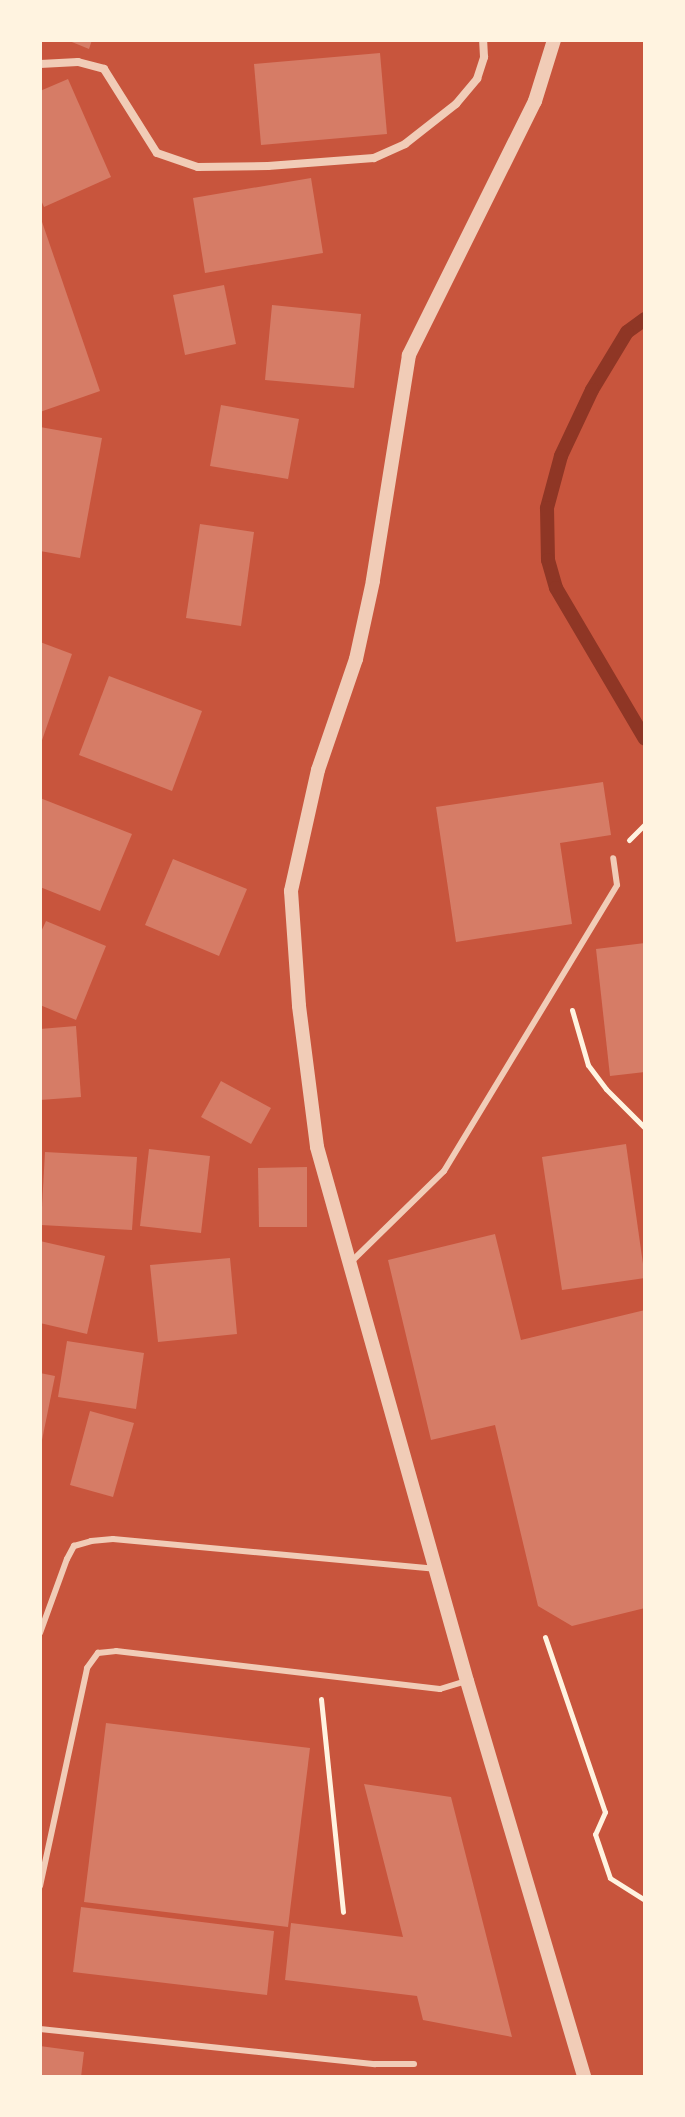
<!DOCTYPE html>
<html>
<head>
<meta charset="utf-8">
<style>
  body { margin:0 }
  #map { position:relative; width:685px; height:2117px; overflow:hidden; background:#c8553d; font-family:Arial,sans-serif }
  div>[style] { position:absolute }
  .stream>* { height:14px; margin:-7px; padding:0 7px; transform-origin:7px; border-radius:7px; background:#8f3625 }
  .building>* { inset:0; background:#d67c66 }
  .path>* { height:5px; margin:-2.5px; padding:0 2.5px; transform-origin:2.5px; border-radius:2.5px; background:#fff3e0 }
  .service>* { height:6px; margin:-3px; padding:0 3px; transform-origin:3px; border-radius:3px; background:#f1ccb7 }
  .minor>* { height:8px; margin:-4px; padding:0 4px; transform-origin:4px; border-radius:4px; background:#f1ccb7 }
  .tertiary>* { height:14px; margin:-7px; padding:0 7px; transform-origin:7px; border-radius:7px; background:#f1ccb7 }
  span { translate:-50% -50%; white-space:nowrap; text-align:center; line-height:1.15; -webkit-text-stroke:6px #fff3e0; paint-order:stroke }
  .frame { position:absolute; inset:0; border:42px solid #fff3e0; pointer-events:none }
</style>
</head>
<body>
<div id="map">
  <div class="stream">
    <i style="left:645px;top:319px;width:22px;rotate:144deg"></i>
    <i style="left:627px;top:332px;width:68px;rotate:121.1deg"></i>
    <i style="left:592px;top:390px;width:73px;rotate:115.2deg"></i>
    <i style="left:561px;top:456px;width:54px;rotate:105.1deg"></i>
    <i style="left:547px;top:508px;width:52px;rotate:88.9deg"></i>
    <i style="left:548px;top:560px;width:29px;rotate:74deg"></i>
    <i style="left:556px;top:588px;width:175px;rotate:59.5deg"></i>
  </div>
  <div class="building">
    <i style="clip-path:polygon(67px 40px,92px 40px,89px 49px)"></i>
    <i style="clip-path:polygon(380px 53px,387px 134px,261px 145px,254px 64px)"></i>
    <i style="clip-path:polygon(68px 79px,111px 177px,44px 207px,40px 198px,40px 91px)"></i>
    <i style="clip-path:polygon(311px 178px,323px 253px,205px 273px,193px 198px)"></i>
    <i style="clip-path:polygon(40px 216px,100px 391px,40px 412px)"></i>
    <i style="clip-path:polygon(224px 285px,236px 344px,185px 355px,173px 295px)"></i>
    <i style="clip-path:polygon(272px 305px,361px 314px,354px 388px,265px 380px)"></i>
    <i style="clip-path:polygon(221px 405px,299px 419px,288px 479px,210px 466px)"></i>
    <i style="clip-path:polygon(40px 427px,102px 438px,80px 558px,40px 551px)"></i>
    <i style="clip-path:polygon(200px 524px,254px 532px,241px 626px,186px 618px)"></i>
    <i style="clip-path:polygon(40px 642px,72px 654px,40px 746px)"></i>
    <i style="clip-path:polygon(109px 676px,202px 711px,172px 791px,79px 755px)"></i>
    <i style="clip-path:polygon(603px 782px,611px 835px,560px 843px,572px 924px,456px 942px,436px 807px)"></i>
    <i style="clip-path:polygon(40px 798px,132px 834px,100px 911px,40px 887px)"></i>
    <i style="clip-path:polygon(173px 859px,247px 889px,219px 956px,145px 925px)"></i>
    <i style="clip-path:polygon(46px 921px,106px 946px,76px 1020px,40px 1005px,40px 934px)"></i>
    <i style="clip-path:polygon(645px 943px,645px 1072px,610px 1076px,596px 949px)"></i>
    <i style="clip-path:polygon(76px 1026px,81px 1097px,40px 1100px,40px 1029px)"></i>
    <i style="clip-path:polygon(221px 1081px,271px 1108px,251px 1144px,201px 1117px)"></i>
    <i style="clip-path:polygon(626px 1144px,645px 1278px,562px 1290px,542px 1157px)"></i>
    <i style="clip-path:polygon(149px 1149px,210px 1156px,201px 1233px,140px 1226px)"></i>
    <i style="clip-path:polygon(45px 1152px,137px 1157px,132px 1230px,41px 1225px)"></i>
    <i style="clip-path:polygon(307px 1167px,307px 1227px,259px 1227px,258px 1168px)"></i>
    <i style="clip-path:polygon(495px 1234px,521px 1340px,645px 1310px,645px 1608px,572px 1626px,538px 1606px,495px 1425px,431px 1440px,388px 1260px)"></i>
    <i style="clip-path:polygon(40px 1241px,105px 1256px,87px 1334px,40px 1323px)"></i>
    <i style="clip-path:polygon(230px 1258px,237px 1334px,158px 1342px,150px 1265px)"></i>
    <i style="clip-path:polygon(67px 1341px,144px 1353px,136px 1409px,58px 1397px)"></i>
    <i style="clip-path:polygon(40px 1373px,55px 1376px,41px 1445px,40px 1445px)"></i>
    <i style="clip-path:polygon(90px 1411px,134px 1423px,113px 1497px,70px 1485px)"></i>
    <i style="clip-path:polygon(106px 1723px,310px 1748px,288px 1927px,84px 1902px)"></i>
    <i style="clip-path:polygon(364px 1784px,451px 1797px,512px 2037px,423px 2020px,417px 1996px,285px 1980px,291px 1923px,403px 1937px)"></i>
    <i style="clip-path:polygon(81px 1907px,274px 1931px,267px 1995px,73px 1972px)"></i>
    <i style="clip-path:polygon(40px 2046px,84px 2052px,81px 2077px,40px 2077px)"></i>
  </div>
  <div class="path">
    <i style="left:629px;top:840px;width:23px;rotate:-45deg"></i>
    <i style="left:572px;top:1010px;width:57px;rotate:73.8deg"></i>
    <i style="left:588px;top:1065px;width:30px;rotate:53deg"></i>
    <i style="left:606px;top:1089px;width:55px;rotate:45deg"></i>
    <i style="left:545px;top:1637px;width:185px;rotate:71.1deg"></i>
    <i style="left:605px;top:1812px;width:24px;rotate:114deg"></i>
    <i style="left:595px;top:1834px;width:46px;rotate:71.2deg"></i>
    <i style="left:610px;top:1878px;width:41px;rotate:32.2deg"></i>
    <i style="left:321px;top:1699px;width:214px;rotate:84.1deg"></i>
  </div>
  <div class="service">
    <i style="left:351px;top:1262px;width:130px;rotate:-44.4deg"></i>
    <i style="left:444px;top:1171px;width:334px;rotate:-58.8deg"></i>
    <i style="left:617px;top:885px;width:27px;rotate:-98deg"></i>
    <i style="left:40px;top:1633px;width:79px;rotate:-70deg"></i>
    <i style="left:67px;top:1559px;width:15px;rotate:-62deg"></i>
    <i style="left:74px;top:1546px;width:18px;rotate:-16deg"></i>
    <i style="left:91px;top:1541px;width:22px;rotate:-5deg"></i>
    <i style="left:113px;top:1539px;width:323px;rotate:5.3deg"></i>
    <i style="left:40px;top:1886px;width:223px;rotate:-77.8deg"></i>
    <i style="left:87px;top:1668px;width:19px;rotate:-54deg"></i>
    <i style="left:98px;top:1653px;width:18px;rotate:-6deg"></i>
    <i style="left:116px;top:1651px;width:326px;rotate:6.7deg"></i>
    <i style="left:440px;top:1689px;width:28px;rotate:-17deg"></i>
    <i style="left:40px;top:2029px;width:337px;rotate:6deg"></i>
    <i style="left:375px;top:2064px;width:39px"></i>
  </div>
  <div class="minor">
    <i style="left:40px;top:64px;width:38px;rotate:-3deg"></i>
    <i style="left:78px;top:62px;width:27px;rotate:15deg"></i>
    <i style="left:104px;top:69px;width:99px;rotate:57.8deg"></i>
    <i style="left:157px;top:153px;width:43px;rotate:18.9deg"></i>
    <i style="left:198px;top:167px;width:70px;rotate:-0.8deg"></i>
    <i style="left:268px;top:166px;width:106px;rotate:-4.3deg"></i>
    <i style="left:374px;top:158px;width:34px;rotate:-24deg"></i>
    <i style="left:405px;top:144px;width:65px;rotate:-38.1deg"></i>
    <i style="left:456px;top:104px;width:33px;rotate:-50deg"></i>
    <i style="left:477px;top:79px;width:23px;rotate:-72deg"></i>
    <i style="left:484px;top:57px;width:17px;rotate:-93deg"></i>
  </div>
  <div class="tertiary">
    <i style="left:554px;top:40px;width:64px;rotate:107.3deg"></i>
    <i style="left:535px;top:101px;width:284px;rotate:116.4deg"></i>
    <i style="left:409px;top:355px;width:229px;rotate:99.1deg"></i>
    <i style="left:373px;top:581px;width:80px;rotate:102.3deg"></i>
    <i style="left:356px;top:659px;width:117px;rotate:108.9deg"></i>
    <i style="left:318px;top:770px;width:124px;rotate:102.6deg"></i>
    <i style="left:291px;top:891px;width:115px;rotate:86deg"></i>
    <i style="left:299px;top:1006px;width:142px;rotate:82.7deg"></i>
    <i style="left:317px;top:1147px;width:555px;rotate:74.31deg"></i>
    <i style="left:467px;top:1681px;width:413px;rotate:73.5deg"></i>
  </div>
  <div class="frame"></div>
</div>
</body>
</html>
